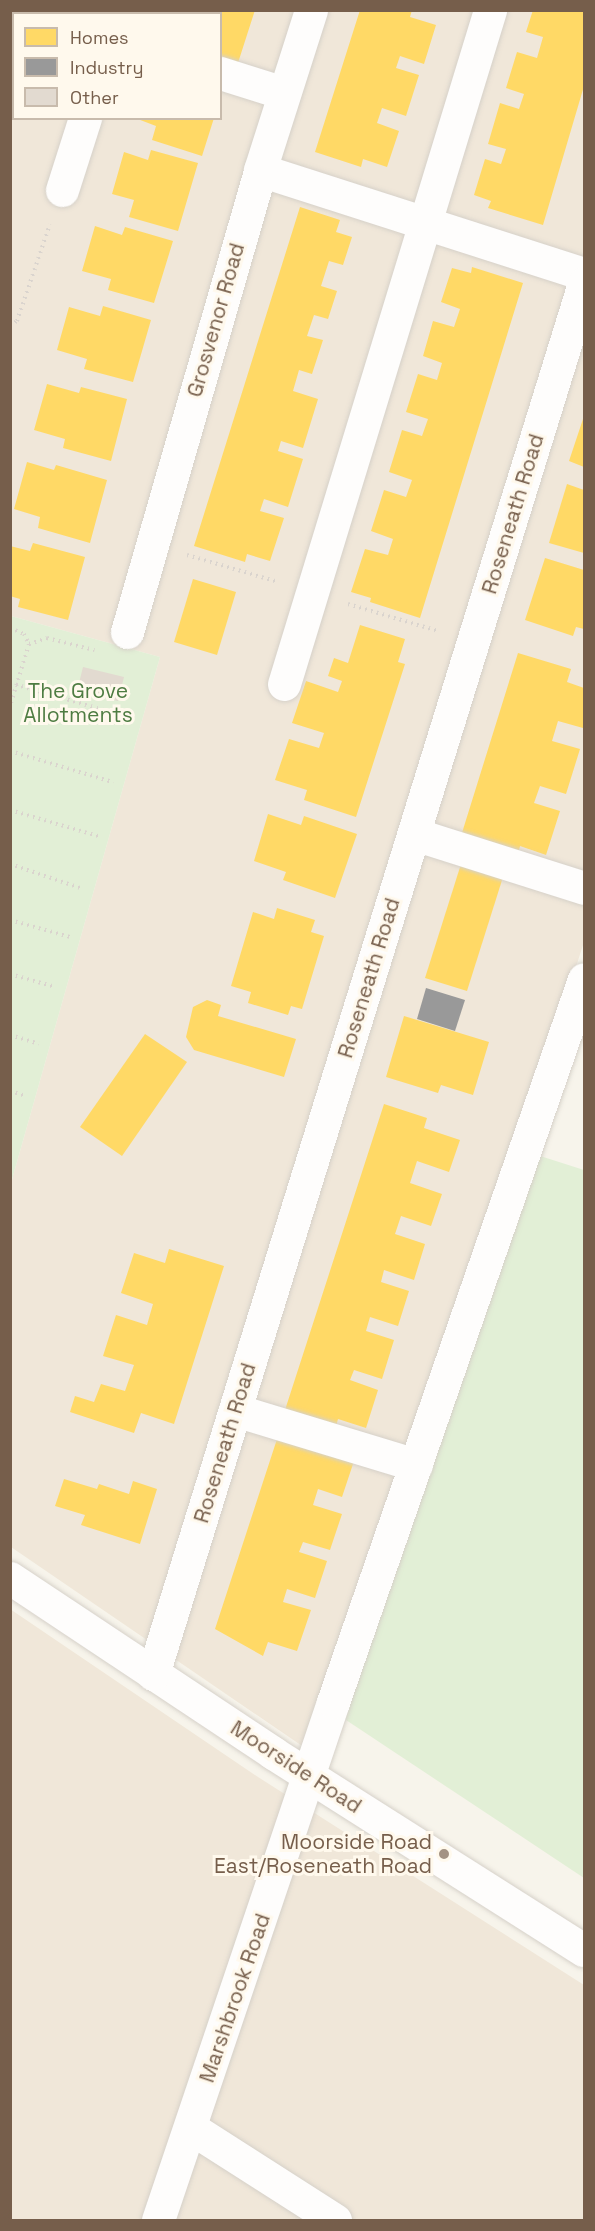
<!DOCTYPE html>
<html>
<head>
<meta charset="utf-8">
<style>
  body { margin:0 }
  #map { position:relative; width:595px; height:2231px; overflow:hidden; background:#f7f4eb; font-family:"Space Grotesk",sans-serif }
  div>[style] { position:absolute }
  .residential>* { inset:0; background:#f0e7d9 }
  .green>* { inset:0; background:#e2efd6 }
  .homes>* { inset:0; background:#ffd966 }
  .industry>* { inset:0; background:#999 }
  .building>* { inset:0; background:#e2dad0 }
  .path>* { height:4px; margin-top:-2px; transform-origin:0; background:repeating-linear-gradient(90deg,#dad4ce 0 1.5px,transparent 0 6px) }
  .roads { filter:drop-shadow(0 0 2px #d6d1c9) drop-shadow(0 0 2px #d6d1c9) }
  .minor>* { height:33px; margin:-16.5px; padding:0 16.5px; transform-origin:16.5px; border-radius:16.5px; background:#fefdfc }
  .dots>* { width:16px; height:16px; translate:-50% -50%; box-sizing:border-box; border:3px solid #fff9ed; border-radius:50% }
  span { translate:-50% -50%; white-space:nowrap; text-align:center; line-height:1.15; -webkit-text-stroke:6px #fff9ed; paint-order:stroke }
  .street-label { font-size:21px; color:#765e4b }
  .park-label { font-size:21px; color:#4e7c42 }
  .poi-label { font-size:21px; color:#765e4b }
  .right { translate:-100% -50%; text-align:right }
  .frame { position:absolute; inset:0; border:12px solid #765e4b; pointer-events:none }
  .legend { position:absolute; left:12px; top:12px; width:210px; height:108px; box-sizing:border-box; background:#fff9ed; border:2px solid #c8bbac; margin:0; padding:8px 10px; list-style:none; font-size:18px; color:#765e4b }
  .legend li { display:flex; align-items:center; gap:12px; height:30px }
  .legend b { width:30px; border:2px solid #c8bbac }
</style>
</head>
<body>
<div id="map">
  <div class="residential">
    <i style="clip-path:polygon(evenodd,10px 11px,584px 11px,584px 942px,519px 1142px,308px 1750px,11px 1547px,11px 1183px,160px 657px,11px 616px,10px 11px,14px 14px,220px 14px,220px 118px,14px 118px,14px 14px)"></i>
    <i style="clip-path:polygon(10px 1609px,258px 1777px,584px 1985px,584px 2220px,11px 2220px)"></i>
  </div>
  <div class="green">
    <i style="clip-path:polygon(11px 616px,160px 657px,11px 1183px)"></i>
    <i style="clip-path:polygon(534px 1154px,584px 1170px,584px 1878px,346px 1720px,341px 1713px)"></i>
  </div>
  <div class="homes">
    <i style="clip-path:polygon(10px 10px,28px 10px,27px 14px,14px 14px,14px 55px,11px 63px)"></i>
    <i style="clip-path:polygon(169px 10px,255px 10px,237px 66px,220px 60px,220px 14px,168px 14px)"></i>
    <i style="clip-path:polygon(360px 10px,412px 10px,410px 17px,436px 25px,424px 64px,400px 56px,396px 68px,419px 75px,406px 116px,382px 108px,377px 123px,399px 131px,387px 167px,363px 159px,361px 167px,315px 152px)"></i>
    <i style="clip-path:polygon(533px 10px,584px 10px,584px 86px,543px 225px,488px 208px,491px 201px,474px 195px,485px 159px,501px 164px,506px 149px,488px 144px,500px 103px,519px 109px,524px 94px,506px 88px,517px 52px,537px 58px,543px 37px,526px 32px)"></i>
    <i style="clip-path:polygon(135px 118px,214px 118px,202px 156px,152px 140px,156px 126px)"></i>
    <i style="clip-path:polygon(151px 150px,198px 163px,178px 231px,129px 217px,134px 200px,112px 194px,124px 152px,148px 160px)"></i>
    <i style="clip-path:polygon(300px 207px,340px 220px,336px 232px,352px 237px,343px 265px,329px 261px,321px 286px,337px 291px,328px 319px,314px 315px,307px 336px,323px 340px,312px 374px,299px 370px,293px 391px,318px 399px,303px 448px,281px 441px,278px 451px,303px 459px,288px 507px,264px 499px,260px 511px,284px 518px,270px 561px,247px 554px,245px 562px,194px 546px)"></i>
    <i style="clip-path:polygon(95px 226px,122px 235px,125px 227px,173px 241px,154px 303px,108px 290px,111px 279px,82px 271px)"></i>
    <i style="clip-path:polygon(472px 267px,523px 283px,420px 618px,370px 602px,371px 598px,351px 592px,365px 549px,388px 555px,393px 539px,371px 531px,384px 490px,406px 497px,412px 480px,389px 472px,402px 430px,422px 436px,428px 419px,406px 412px,418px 374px,437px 380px,442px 363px,423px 356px,433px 321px,454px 327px,460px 309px,441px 302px,452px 268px,471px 273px)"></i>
    <i style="clip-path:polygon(103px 306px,151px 320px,133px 382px,84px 369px,87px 359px,57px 350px,69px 307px,100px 316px)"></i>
    <i style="clip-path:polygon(47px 384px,79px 393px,81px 387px,127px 399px,111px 461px,63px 448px,65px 439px,34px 430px)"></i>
    <i style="clip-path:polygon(584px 416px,584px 467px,569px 461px)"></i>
    <i style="clip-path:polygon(27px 462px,54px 470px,56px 465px,107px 480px,90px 543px,38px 528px,40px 517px,14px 509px)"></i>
    <i style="clip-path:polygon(567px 484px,584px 490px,584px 553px,549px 543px)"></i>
    <i style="clip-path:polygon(33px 543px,85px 557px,68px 620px,18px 607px,20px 599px,10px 596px,10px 546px,30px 551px)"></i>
    <i style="clip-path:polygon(545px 558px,584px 570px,584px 629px,576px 627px,573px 636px,525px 620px)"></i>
    <i style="clip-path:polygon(193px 579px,236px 592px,217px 655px,174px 642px)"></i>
    <i style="clip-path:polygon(360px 625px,405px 639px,398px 662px,405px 664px,356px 817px,304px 800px,307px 790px,275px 780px,289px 739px,319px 748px,324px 733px,292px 723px,306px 681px,338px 692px,342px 681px,328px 676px,334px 658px,348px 663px)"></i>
    <i style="clip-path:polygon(518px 653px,571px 669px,567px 682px,584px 688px,583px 728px,558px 721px,552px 741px,580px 749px,566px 794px,540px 786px,534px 803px,560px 811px,546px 855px,520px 846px,518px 854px,461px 836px)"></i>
    <i style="clip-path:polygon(268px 814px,301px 825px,304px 816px,357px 834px,335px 898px,283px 880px,286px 872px,254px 861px)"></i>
    <i style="clip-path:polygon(461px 864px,503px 877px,467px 991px,425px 978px)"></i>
    <i style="clip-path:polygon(277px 908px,315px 920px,311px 932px,324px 936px,302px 1009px,291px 1006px,288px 1015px,248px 1003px,251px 992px,231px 986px,253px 912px,274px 919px)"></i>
    <i style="clip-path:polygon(207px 1000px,221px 1005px,218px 1016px,296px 1039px,284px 1077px,194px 1050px,186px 1037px,193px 1007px)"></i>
    <i style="clip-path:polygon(404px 1016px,489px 1042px,473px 1095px,441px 1085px,438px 1093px,386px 1077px)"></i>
    <i style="clip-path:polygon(145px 1034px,187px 1062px,122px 1156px,80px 1127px)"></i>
    <i style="clip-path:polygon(384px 1104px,427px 1118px,424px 1128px,460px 1140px,449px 1172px,417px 1161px,410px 1183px,442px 1194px,431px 1226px,401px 1216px,395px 1234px,425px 1244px,414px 1280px,384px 1270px,381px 1282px,409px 1291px,398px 1326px,370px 1317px,366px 1331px,394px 1340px,382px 1379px,354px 1370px,350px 1380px,378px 1390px,366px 1428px,338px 1419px,336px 1426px,285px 1410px)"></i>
    <i style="clip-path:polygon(169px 1249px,224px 1266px,174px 1424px,141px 1413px,134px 1433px,70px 1412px,75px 1396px,94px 1402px,101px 1384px,125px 1391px,134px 1365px,103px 1356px,116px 1315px,147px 1325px,153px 1304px,121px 1293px,134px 1253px,165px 1263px)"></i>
    <i style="clip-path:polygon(278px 1436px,354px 1461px,342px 1497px,318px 1489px,313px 1505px,342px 1514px,330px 1550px,303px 1542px,299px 1552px,327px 1561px,315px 1598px,287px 1589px,283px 1602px,311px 1610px,297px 1651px,268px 1642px,263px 1656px,215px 1629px)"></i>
    <i style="clip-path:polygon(64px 1479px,97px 1489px,99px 1484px,129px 1494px,133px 1481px,157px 1489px,140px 1544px,81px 1525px,85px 1515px,55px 1506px)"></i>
  </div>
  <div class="industry">
    <i style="clip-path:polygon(426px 988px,465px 1000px,455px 1031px,417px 1019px)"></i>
  </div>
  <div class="building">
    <i style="clip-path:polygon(83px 667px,124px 677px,118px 701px,77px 691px)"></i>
  </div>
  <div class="path">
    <i style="left:10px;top:326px;width:9px;rotate:-36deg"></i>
    <i style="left:17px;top:321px;width:102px;rotate:-71.2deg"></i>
    <i style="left:187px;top:555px;width:95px;rotate:16.5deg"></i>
    <i style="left:348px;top:604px;width:94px;rotate:16.7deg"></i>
    <i style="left:10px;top:628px;width:15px;rotate:23deg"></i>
    <i style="left:24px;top:634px;width:11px;rotate:63deg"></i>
    <i style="left:29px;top:644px;width:65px;rotate:107deg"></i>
    <i style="left:29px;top:644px;width:19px;rotate:-18deg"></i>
    <i style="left:47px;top:638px;width:49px;rotate:14.3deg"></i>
    <i style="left:10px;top:683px;width:126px;rotate:16.1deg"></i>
    <i style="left:10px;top:751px;width:108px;rotate:16.8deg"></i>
    <i style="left:10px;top:810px;width:92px;rotate:16.5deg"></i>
    <i style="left:10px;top:864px;width:77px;rotate:18.9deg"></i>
    <i style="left:10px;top:920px;width:62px;rotate:15.8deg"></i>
    <i style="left:10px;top:974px;width:47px;rotate:16.1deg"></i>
    <i style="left:10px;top:1035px;width:30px;rotate:17deg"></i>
    <i style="left:10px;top:1091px;width:16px;rotate:18deg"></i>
    <i style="left:10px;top:1143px;width:1px"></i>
  </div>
  <div class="roads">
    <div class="minor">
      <i style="left:117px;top:14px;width:4px;rotate:-76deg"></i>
      <i style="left:220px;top:73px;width:67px;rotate:17.4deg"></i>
      <i style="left:260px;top:170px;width:340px;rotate:17.8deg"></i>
      <i style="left:62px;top:190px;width:76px;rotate:-72.3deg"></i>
      <i style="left:127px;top:632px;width:481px;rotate:-73.9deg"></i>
      <i style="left:260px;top:170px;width:168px;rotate:-72.3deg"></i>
      <i style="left:284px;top:684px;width:705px;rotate:-73deg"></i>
      <i style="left:414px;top:834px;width:178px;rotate:17.6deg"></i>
      <i style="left:235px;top:1410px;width:189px;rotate:16.9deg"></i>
      <i style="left:10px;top:1578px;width:316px;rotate:33.6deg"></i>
      <i style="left:273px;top:1753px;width:368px;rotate:32.4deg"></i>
      <i style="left:153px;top:1674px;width:1456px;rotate:-72.78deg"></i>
      <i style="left:191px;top:2128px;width:171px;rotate:32.6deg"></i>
      <i style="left:158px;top:2220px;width:547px;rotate:-71.33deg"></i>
      <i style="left:333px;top:1702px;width:765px;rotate:-70.85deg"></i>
    </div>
  </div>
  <div class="dots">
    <i style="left:444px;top:1854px;background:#a39283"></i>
  </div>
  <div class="street-label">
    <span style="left:216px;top:320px;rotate:-74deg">Grosvenor Road</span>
    <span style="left:513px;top:514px;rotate:-73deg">Roseneath Road</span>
    <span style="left:369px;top:978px;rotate:-73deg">Roseneath Road</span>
    <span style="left:225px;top:1443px;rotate:-73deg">Roseneath Road</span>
    <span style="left:296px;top:1767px;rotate:33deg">Moorside Road</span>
    <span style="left:235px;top:1998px;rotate:-71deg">Marshbrook Road</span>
  </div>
  <div class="park-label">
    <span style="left:78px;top:703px">The Grove<br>Allotments</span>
  </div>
  <div class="poi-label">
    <span class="right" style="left:432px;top:1854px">Moorside Road<br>East/Roseneath Road</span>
  </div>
  <div class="frame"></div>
  <ul class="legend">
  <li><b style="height:16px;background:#ffd966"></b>Homes</li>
  <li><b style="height:16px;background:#999"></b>Industry</li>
  <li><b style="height:16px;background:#e2dad0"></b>Other</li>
  </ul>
</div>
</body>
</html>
